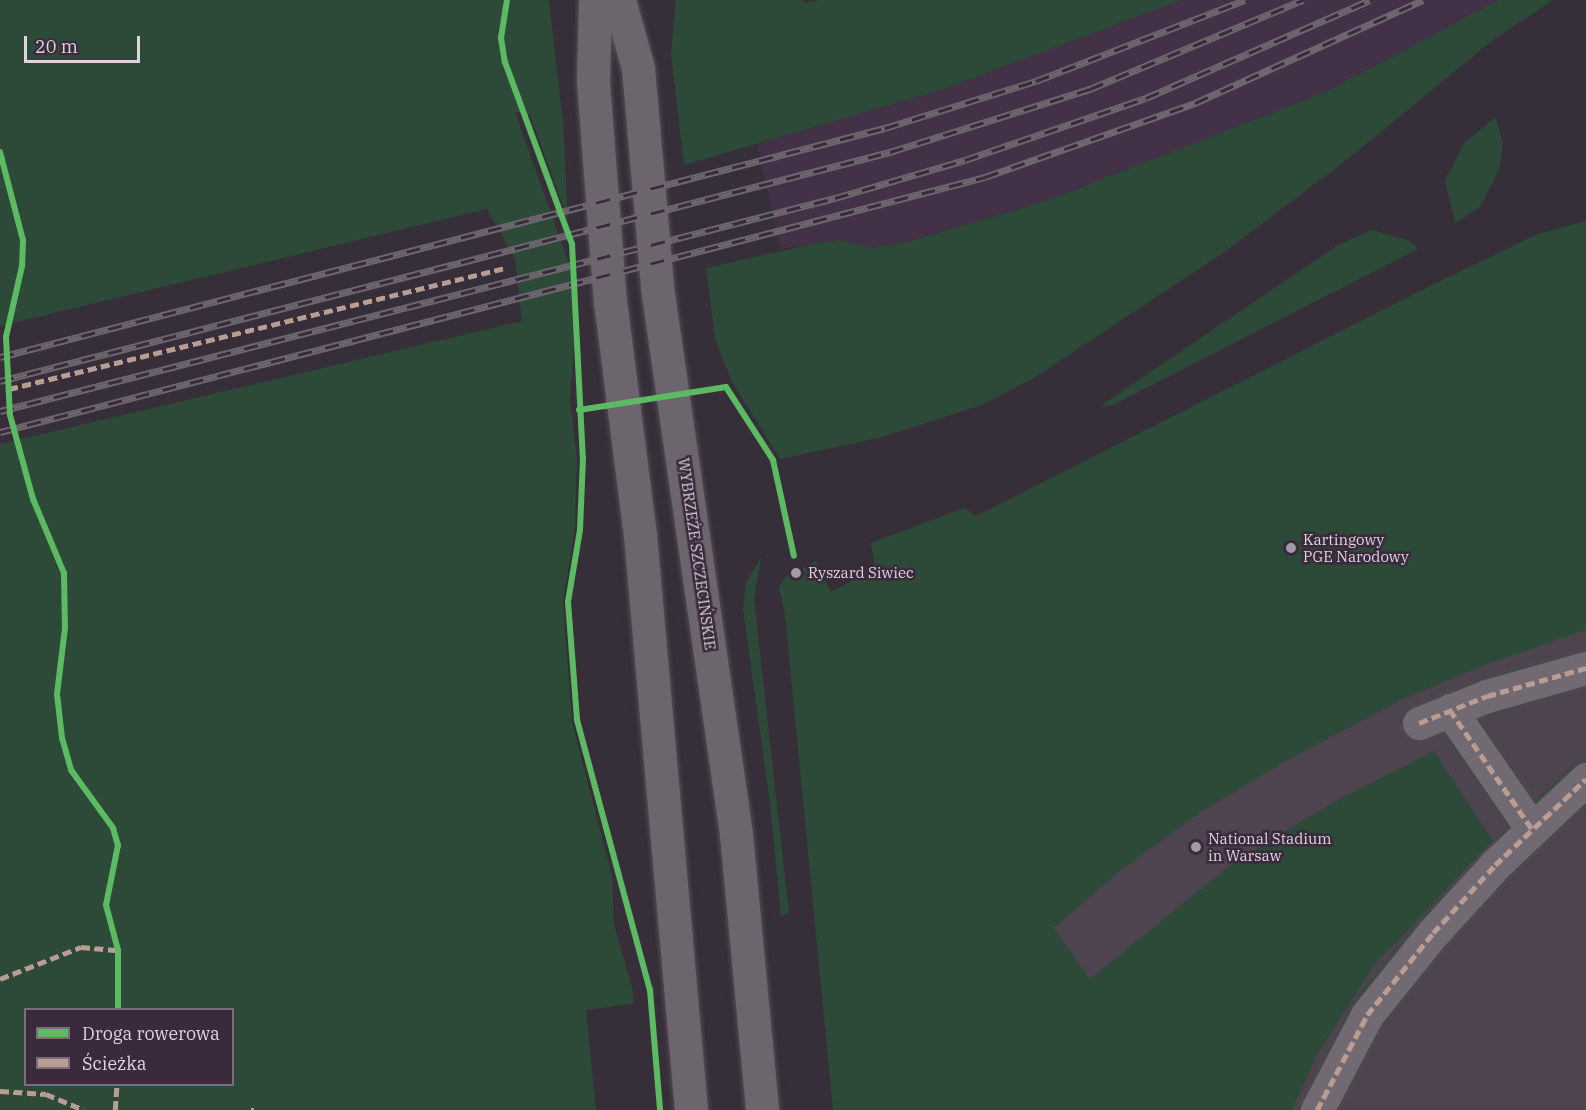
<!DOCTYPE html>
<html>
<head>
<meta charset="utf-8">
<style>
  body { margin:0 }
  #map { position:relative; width:1586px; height:1110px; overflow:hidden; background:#362e38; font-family:"IBM Plex Serif",serif }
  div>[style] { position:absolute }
  .built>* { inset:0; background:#433147 }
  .green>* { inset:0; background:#2d4938 }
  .building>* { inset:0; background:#4e4450 }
  .roads { filter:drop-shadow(0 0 2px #544d55) drop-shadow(0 0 2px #544d55) }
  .street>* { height:33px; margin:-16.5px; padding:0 16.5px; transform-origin:16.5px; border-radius:16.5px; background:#726a73 }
  .secondary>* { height:33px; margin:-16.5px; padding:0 16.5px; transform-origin:16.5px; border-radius:16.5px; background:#6d656d }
  .rail>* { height:7px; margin-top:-3.5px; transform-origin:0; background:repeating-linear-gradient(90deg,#3a2a3c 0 14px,#6d666e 0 28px); box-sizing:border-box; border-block:2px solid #6d666e }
  .quiet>* { height:4.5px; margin-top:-2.25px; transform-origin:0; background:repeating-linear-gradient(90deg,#b99d93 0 9px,transparent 0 13.5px) }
  .cycleway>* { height:6px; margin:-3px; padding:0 3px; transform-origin:3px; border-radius:3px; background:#5cba63 }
  .dots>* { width:16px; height:16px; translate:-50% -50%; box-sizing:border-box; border:3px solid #3a2a3c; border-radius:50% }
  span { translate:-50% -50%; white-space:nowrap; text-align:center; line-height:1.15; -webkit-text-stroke:5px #3a2a3c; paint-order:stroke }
  .poi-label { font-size:15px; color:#ded4df }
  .left { translate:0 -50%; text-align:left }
  .street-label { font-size:15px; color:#ded4df }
  .legend { position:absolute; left:24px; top:1008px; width:210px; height:78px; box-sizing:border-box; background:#3a2a3c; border:2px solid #7c6e7d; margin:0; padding:8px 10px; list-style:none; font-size:18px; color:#ded4df }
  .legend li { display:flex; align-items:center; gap:12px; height:30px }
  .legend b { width:30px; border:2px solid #7c6e7d }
  .scale { position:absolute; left:24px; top:36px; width:116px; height:27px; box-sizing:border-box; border:3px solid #ded4df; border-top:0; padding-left:8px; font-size:18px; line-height:21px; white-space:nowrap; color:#ded4df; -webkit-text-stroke:4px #3a2a3c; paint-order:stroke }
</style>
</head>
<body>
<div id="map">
  <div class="built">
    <i style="clip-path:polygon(1182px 0,1499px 0,1328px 91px,1046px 201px,911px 241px,874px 248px,839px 240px,781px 249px,757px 144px,941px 90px)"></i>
  </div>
  <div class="green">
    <i style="clip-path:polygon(evenodd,0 0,549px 0,563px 122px,568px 220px,530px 115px,515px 112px,570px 267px,574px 346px,570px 401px,577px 459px,575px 528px,563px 601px,572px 722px,612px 876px,614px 924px,633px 991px,633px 1004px,586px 1010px,596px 1110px,0 1110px,0 444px,522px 321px,515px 259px,487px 209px,0 326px,0 0,26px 1010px,232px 1010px,232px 1084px,26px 1084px,26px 1010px)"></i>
    <i style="clip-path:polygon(676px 0,804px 0,805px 3px,818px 0,1182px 0,941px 90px,684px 165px,671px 54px)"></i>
    <i style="clip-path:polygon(1499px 0,1553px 0,1494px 39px,1348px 159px,1223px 253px,1032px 379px,982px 405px,879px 438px,780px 459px,731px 380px,715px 339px,706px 268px,822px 242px,839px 240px,874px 248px,911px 241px,1046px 201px,1328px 91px)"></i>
    <i style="clip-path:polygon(1496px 117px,1503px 144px,1499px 170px,1480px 207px,1455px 223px,1445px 180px,1465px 142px)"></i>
    <i style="clip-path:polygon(1586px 221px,1586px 1110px,833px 1110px,785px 615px,779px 587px,786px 576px,816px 561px,831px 592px,875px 568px,871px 543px,964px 508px,976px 516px,1436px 283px,1538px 234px)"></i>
    <i style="clip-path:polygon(1371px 230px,1408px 240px,1418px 249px,1113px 405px,1100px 406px,1335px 247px)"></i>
    <i style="clip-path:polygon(761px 558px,754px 599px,789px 913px,781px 916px,770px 804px,743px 609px,746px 582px)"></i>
  </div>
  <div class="building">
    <i style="clip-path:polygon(1586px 630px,1586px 650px,1482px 678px,1404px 712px,1400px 721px,1407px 737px,1417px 742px,1443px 733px,1508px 827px,1419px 920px,1352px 1003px,1298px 1110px,1292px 1110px,1317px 1055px,1375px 964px,1493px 841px,1434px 751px,1334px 802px,1233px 863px,1090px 979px,1054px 928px,1121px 870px,1198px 814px,1293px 757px,1401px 700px,1485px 665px)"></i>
    <i style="clip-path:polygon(1586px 687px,1586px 761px,1573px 765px,1535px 801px,1479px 719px)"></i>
    <i style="clip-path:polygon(1586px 805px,1586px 1110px,1338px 1110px,1383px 1025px,1447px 945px,1508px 878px)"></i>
  </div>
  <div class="roads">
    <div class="street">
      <i style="left:1450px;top:710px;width:145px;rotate:55.4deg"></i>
      <i style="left:1419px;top:723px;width:73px;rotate:-21.7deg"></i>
      <i style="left:1487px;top:696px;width:103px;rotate:-15.8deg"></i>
      <i style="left:1317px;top:1110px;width:107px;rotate:-62.2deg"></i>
      <i style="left:1367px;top:1015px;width:105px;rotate:-51.2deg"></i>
      <i style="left:1433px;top:933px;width:92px;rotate:-47.6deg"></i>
      <i style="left:1495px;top:865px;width:125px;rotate:-43.4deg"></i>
    </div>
    <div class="secondary">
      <i style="left:595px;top:0;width:82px;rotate:91.4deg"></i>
      <i style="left:593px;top:82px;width:220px;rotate:85.6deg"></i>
      <i style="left:610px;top:301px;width:236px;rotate:82.7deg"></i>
      <i style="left:640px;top:535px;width:577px;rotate:84.93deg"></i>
      <i style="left:619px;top:0;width:71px;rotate:74.4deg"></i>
      <i style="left:638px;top:68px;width:220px;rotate:85deg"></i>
      <i style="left:657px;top:287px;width:553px;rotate:81.78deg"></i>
      <i style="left:736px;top:834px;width:277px;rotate:84.6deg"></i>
    </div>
  </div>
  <div class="rail">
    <i style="left:0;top:357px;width:914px;rotate:-14.51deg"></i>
    <i style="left:885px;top:128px;width:158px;rotate:-17.3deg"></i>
    <i style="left:1036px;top:81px;width:224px;rotate:-21.2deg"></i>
    <i style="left:0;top:381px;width:919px;rotate:-14.43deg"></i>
    <i style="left:890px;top:152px;width:210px;rotate:-17.5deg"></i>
    <i style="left:1090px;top:89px;width:231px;rotate:-22.7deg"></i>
    <i style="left:0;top:411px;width:862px;rotate:-14.31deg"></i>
    <i style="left:835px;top:198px;width:135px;rotate:-16.3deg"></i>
    <i style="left:965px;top:160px;width:191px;rotate:-18.9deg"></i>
    <i style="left:1146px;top:98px;width:244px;rotate:-23.6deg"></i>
    <i style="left:0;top:432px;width:1017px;rotate:-14.51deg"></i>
    <i style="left:985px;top:177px;width:223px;rotate:-19.4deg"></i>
    <i style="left:1195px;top:103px;width:250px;rotate:-24.3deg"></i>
  </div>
  <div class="quiet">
    <i style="left:9px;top:389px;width:511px;rotate:-13.71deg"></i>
    <i style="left:1450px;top:710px;width:145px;rotate:55.4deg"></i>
    <i style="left:1419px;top:723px;width:73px;rotate:-21.7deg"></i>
    <i style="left:1487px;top:696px;width:103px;rotate:-15.8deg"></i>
    <i style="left:0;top:979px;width:87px;rotate:-21.6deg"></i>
    <i style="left:81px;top:947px;width:37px;rotate:5deg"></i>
    <i style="left:0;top:1091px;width:46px;rotate:3.7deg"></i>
    <i style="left:46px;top:1094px;width:41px;rotate:22.8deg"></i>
    <i style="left:115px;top:1110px;width:26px;rotate:-86deg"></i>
    <i style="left:251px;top:1110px;width:3px"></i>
    <i style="left:1317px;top:1110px;width:107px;rotate:-62.2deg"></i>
    <i style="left:1367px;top:1015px;width:105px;rotate:-51.2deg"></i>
    <i style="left:1433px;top:933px;width:92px;rotate:-47.6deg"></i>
    <i style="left:1495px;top:865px;width:125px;rotate:-43.4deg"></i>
  </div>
  <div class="cycleway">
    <i style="left:507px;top:0;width:38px;rotate:99deg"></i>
    <i style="left:501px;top:38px;width:24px;rotate:81deg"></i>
    <i style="left:505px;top:62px;width:194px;rotate:69.8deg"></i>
    <i style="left:572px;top:244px;width:214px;rotate:87.1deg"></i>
    <i style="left:583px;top:458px;width:72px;rotate:92.4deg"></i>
    <i style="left:580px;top:530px;width:73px;rotate:99.5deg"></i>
    <i style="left:568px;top:602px;width:118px;rotate:85.6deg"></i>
    <i style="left:577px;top:720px;width:280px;rotate:74.9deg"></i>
    <i style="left:650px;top:990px;width:120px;rotate:85.2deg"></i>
    <i style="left:0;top:152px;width:91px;rotate:75.4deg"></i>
    <i style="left:23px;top:240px;width:26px;rotate:92deg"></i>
    <i style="left:22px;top:266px;width:73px;rotate:102.7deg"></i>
    <i style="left:6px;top:337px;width:78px;rotate:87.1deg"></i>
    <i style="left:10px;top:415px;width:87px;rotate:74.7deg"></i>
    <i style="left:33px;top:499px;width:80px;rotate:67.3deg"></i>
    <i style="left:64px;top:573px;width:55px;rotate:89deg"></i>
    <i style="left:65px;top:628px;width:66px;rotate:96.9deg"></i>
    <i style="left:57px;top:694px;width:44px;rotate:83.5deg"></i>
    <i style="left:62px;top:738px;width:33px;rotate:74deg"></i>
    <i style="left:71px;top:770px;width:72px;rotate:54.1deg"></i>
    <i style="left:113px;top:828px;width:18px;rotate:74deg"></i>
    <i style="left:118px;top:845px;width:61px;rotate:101.3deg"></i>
    <i style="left:106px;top:905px;width:47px;rotate:75.1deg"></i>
    <i style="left:118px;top:950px;width:60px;rotate:90deg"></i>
    <i style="left:579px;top:410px;width:149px;rotate:-8.9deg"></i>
    <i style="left:726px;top:387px;width:87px;rotate:57.2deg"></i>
    <i style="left:773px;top:460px;width:98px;rotate:77.7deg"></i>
  </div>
  <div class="dots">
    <i style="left:1291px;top:548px;background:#a39aa5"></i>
    <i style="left:796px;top:573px;background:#a39aa5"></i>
    <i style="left:1196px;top:847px;background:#a39aa5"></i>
  </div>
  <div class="poi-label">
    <span class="left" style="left:1303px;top:548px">Kartingowy<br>PGE Narodowy</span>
    <span class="left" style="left:808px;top:573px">Ryszard Siwiec</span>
    <span class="left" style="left:1208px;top:847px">National Stadium<br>in Warsaw</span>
  </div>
  <div class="street-label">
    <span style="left:697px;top:554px;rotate:82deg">WYBRZEŻE SZCZECIŃSKIE</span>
  </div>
  <ul class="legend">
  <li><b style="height:8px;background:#5cba63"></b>Droga rowerowa</li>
  <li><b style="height:8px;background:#b99d93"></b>Ścieżka</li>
  </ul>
  <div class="scale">20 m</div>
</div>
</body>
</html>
